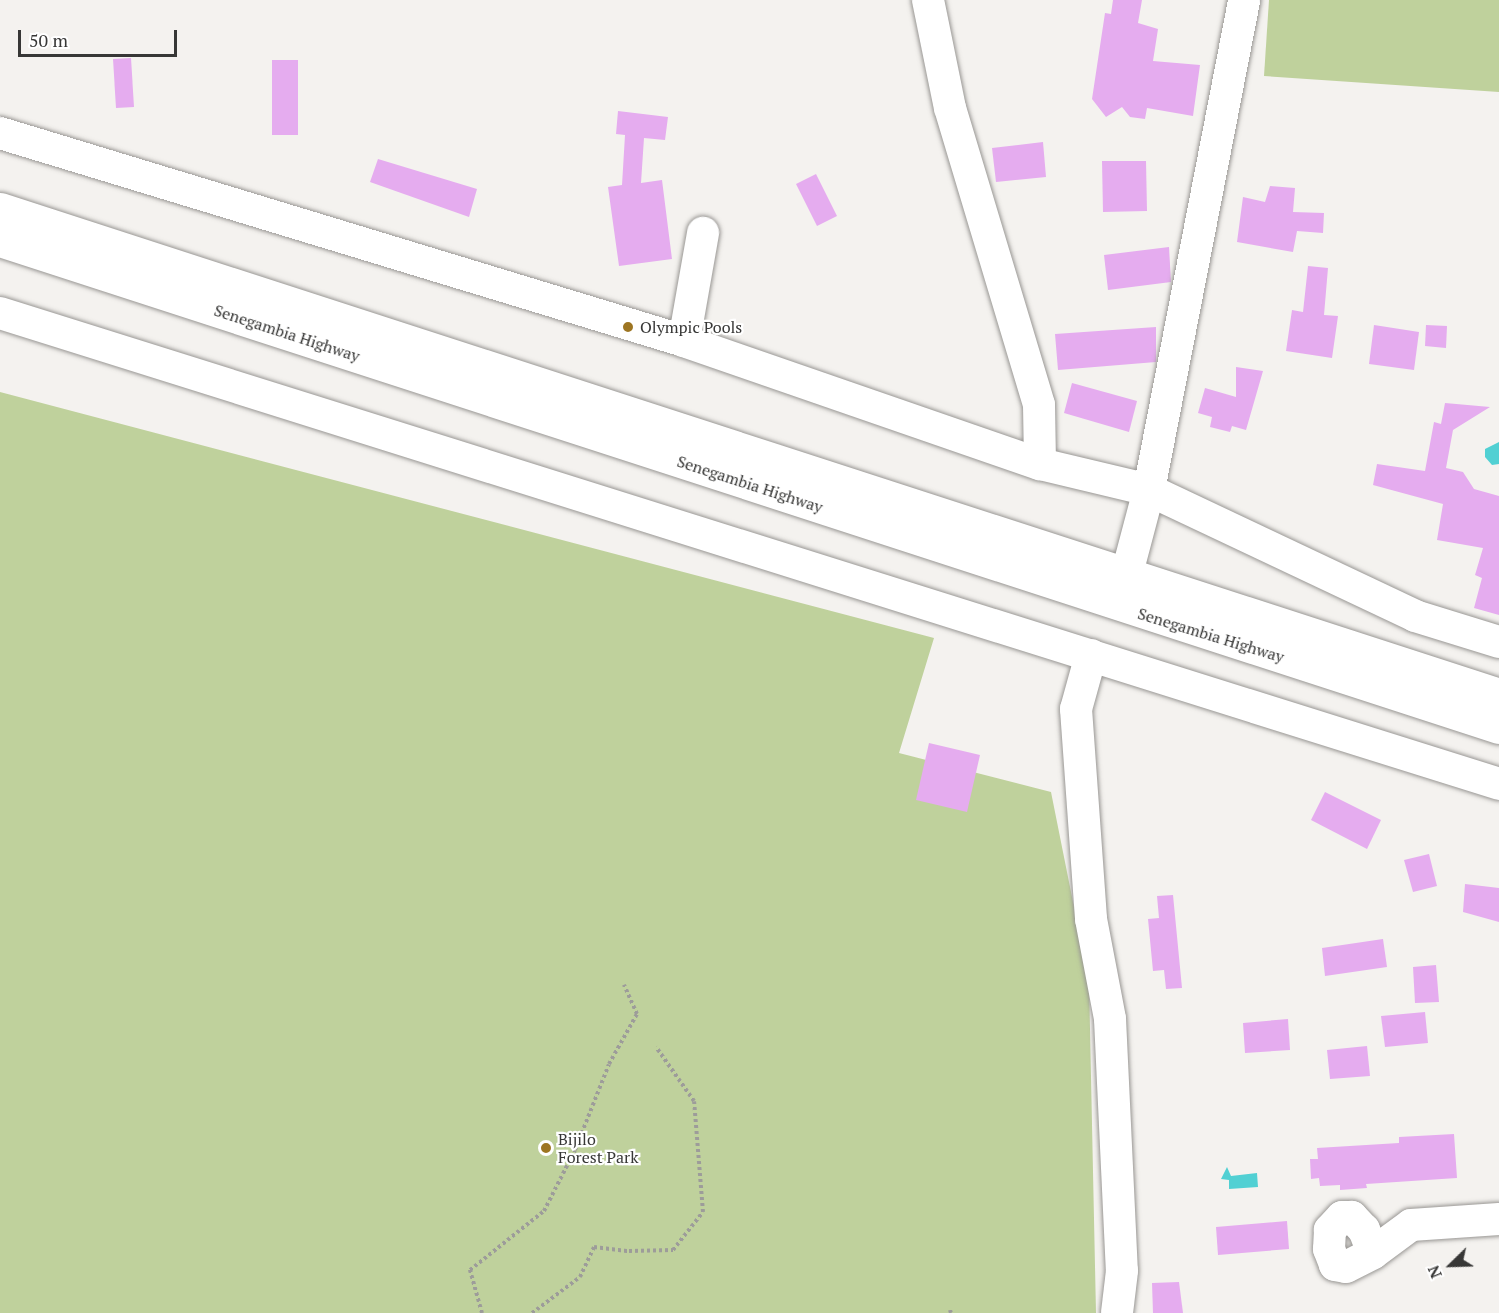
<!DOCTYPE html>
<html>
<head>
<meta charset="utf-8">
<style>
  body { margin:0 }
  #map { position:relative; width:1499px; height:1313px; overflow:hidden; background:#f4f2ef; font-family:"PT Serif",serif }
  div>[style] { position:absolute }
  .green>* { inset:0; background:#bfd19c }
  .water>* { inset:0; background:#51d0d3 }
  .building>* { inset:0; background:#e5acef }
  .path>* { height:4px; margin-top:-2px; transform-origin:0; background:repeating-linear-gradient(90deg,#9d9c9a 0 3px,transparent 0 6px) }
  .roads { filter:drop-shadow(0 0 2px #999794) drop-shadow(0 0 2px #999794) }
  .minor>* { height:32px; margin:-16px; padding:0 16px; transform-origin:16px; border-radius:16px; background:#fff }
  .major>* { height:33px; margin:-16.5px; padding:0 16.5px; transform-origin:16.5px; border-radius:16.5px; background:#fff }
  .dots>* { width:16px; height:16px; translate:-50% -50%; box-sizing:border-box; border:3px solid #fff; border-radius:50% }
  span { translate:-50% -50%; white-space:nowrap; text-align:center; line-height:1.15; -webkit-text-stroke:4.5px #fff; paint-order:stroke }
  .poi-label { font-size:16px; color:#373736 }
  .left { translate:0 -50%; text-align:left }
  .street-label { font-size:16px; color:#373736 }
  .north { position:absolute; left:1421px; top:1235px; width:60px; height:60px; -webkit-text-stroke:4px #fff; paint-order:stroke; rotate:247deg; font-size:16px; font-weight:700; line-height:24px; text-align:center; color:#373736 }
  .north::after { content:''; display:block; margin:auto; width:21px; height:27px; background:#373736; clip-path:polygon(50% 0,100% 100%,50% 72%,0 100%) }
  .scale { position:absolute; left:18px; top:30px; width:159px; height:27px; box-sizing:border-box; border:3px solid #373736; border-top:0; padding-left:8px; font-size:18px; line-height:21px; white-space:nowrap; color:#373736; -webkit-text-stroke:4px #fff; paint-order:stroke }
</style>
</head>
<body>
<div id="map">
  <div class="green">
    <i style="clip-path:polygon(1269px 0,1499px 0,1499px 92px,1264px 76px)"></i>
    <i style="clip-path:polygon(0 392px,934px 638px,899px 753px,1051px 792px,1089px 982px,1096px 1313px,0 1313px)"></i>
  </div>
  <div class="water">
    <i style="clip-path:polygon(1499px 442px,1499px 464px,1492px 465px,1485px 457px,1485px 449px)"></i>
    <i style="clip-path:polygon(1227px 1167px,1231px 1176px,1257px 1173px,1258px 1187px,1229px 1189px,1229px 1180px,1221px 1179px)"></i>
  </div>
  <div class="building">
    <i style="clip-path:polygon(1113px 0,1142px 0,1138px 23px,1158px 29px,1153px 61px,1200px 65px,1193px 116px,1147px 108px,1145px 119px,1130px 117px,1122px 107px,1106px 117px,1092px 99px,1105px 13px,1111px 14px)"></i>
    <i style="clip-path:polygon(131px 58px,134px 107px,116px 108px,113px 59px)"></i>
    <i style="clip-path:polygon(272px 60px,298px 60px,298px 135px,272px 135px)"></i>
    <i style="clip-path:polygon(618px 111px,668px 117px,665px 140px,644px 138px,641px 183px,662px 180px,672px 259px,619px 266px,608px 187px,622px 185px,625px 135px,616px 134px)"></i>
    <i style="clip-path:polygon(1043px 142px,1046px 177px,996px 182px,992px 148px)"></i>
    <i style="clip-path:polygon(378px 159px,477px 189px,469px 217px,370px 182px)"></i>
    <i style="clip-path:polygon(1102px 161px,1146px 161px,1147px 211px,1103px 212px)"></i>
    <i style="clip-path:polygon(816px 174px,837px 216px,817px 226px,796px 184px)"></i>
    <i style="clip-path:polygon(1270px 186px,1295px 188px,1293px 212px,1324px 213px,1323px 233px,1297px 231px,1293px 252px,1237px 242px,1243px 197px,1265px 202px)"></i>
    <i style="clip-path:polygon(1169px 247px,1171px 282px,1108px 290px,1104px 255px)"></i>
    <i style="clip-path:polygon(1308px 266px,1328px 268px,1324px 315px,1338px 316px,1332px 358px,1286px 351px,1292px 310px,1303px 312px)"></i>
    <i style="clip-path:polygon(1374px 325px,1419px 332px,1414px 370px,1369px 364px)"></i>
    <i style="clip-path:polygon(1426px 325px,1447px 326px,1446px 348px,1425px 346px)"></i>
    <i style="clip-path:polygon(1156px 327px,1156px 362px,1058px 370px,1055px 334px)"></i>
    <i style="clip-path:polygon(1236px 367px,1263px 371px,1246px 430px,1232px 426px,1230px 432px,1210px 427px,1212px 417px,1198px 413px,1205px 388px,1236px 397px)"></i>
    <i style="clip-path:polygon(1072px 383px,1137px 401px,1129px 432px,1064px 413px)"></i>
    <i style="clip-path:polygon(1445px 403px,1490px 407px,1453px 430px,1446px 468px,1463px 472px,1474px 489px,1499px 496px,1499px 615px,1474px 608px,1482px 578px,1475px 575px,1483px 548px,1437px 540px,1443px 504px,1373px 485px,1377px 464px,1425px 471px,1434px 422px,1441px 424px)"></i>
    <i style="clip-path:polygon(929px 743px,980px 755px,967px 812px,916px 800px)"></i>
    <i style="clip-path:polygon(1325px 792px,1381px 820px,1367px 849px,1311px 820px)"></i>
    <i style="clip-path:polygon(1429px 854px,1437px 886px,1413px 892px,1404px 860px)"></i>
    <i style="clip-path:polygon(1465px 884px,1499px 888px,1499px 922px,1463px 912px)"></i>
    <i style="clip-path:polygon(1173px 895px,1182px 988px,1166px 989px,1164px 970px,1153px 971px,1148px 919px,1159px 918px,1157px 896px)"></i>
    <i style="clip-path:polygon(1383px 939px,1387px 967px,1325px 976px,1322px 948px)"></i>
    <i style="clip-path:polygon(1436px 965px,1439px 1002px,1415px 1003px,1413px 967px)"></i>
    <i style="clip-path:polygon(1425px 1012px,1428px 1043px,1385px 1047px,1381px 1016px)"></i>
    <i style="clip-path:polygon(1288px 1019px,1290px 1050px,1245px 1053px,1243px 1023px)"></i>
    <i style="clip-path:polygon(1367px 1046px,1370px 1076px,1330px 1079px,1327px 1050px)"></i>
    <i style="clip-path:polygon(1454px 1134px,1457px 1178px,1366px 1184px,1367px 1188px,1340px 1190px,1340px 1185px,1320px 1186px,1319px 1178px,1311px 1179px,1310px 1159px,1318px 1159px,1317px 1148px,1399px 1143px,1399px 1137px)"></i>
    <i style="clip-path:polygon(1287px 1221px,1289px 1249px,1218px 1255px,1216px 1227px)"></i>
    <i style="clip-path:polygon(1179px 1282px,1183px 1313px,1153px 1313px,1152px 1283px)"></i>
  </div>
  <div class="path">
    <i style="left:950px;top:1310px;width:3px;rotate:72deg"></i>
    <i style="left:482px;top:1313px;width:45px;rotate:-105.6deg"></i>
    <i style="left:470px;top:1270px;width:95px;rotate:-38.6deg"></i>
    <i style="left:544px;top:1211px;width:68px;rotate:-63.1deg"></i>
    <i style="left:575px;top:1150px;width:92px;rotate:-68.4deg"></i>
    <i style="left:609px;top:1064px;width:57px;rotate:-60.8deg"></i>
    <i style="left:637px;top:1014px;width:32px;rotate:-114deg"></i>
    <i style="left:532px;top:1313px;width:60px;rotate:-36.9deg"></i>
    <i style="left:580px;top:1277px;width:33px;rotate:-65deg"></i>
    <i style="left:594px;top:1247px;width:35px;rotate:7deg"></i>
    <i style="left:629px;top:1251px;width:44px;rotate:-1.3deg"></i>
    <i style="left:673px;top:1250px;width:48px;rotate:-51.7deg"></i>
    <i style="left:703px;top:1212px;width:111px;rotate:-94.6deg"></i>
    <i style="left:694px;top:1101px;width:66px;rotate:-125.1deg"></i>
  </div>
  <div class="roads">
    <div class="minor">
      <i style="left:928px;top:0;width:110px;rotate:78.5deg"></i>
      <i style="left:950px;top:108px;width:310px;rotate:73.3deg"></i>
      <i style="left:1039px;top:405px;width:59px;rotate:89deg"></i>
      <i style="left:0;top:133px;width:715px;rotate:16.91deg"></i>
      <i style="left:684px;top:341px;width:377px;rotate:19.1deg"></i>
      <i style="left:1040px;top:464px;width:112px;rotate:13.4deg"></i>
      <i style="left:1149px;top:490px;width:294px;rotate:25.3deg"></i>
      <i style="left:1415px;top:616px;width:88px;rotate:17.2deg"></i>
      <i style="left:0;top:313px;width:1571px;rotate:17.44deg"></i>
      <i style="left:684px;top:341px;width:110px;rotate:-80deg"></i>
      <i style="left:1126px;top:577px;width:90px;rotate:-75.2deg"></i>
      <i style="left:1149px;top:490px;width:499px;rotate:-79deg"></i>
      <i style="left:1091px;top:655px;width:56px;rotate:105.5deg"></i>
      <i style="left:1076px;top:709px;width:211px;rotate:85.9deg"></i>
      <i style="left:1091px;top:919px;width:102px;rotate:79.2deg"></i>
      <i style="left:1110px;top:1019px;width:252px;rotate:87.3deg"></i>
      <i style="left:1122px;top:1271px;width:42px;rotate:96.8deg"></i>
      <i style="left:1373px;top:1253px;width:25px;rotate:-111deg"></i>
      <i style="left:1364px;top:1230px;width:18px;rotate:-133deg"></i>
      <i style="left:1352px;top:1217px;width:10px;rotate:180deg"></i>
      <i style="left:1342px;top:1217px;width:18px;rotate:133deg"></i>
      <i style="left:1330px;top:1230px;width:19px;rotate:93deg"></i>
      <i style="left:1329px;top:1249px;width:17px;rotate:69deg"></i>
      <i style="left:1335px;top:1265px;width:11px;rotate:10deg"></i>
      <i style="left:1346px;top:1267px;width:30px;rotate:-27deg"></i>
      <i style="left:1373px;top:1253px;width:47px;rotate:-36.4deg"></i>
      <i style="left:1411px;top:1225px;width:88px;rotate:-3.9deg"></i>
    </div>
    <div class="major">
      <i style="left:0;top:209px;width:1576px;rotate:17.96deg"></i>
      <i style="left:0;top:240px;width:1576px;rotate:18deg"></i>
    </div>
  </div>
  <div class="dots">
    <i style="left:628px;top:327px;background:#9d7522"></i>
    <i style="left:546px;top:1148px;background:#9d7522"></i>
  </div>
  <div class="poi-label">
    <span class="left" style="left:640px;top:327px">Olympic Pools</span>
    <span class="left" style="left:558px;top:1148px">Bijilo<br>Forest Park</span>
  </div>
  <div class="street-label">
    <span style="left:287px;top:333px;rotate:18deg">Senegambia Highway</span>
    <span style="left:750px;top:484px;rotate:18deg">Senegambia Highway</span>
    <span style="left:1211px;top:635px;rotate:17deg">Senegambia Highway</span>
  </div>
  <div class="north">N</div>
  <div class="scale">50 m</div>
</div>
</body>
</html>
